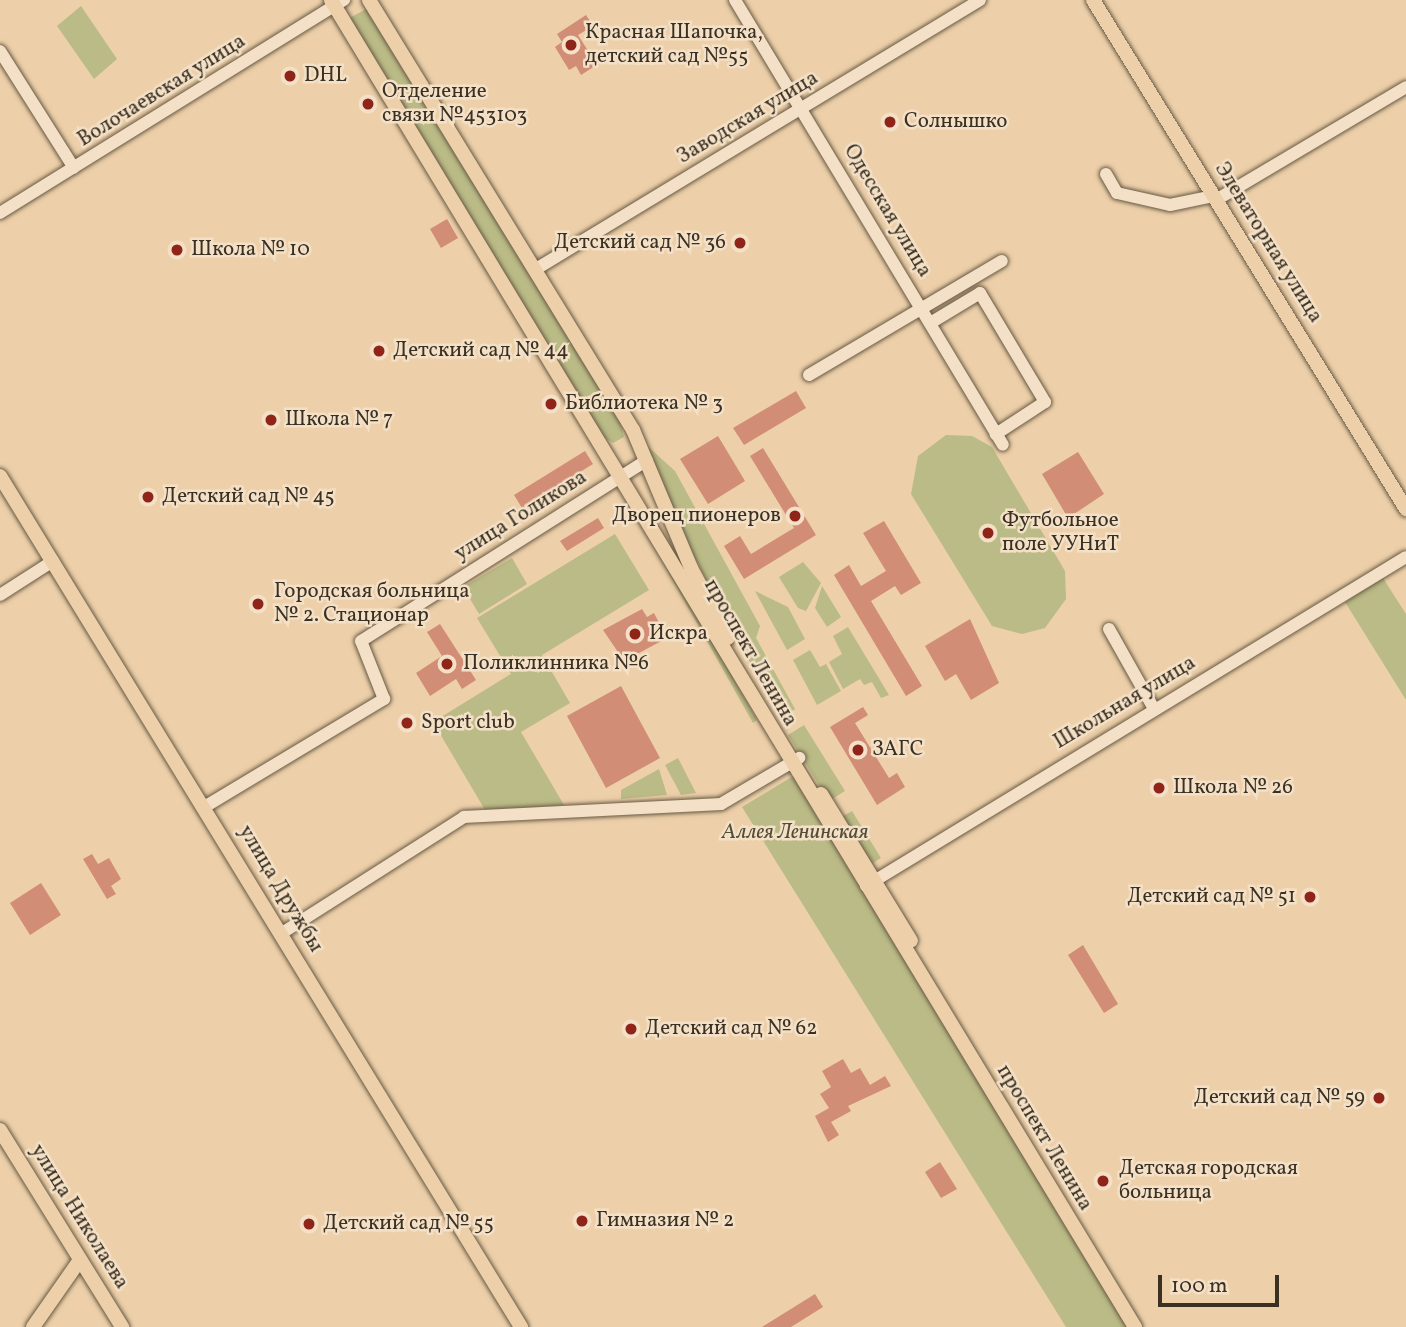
<!DOCTYPE html>
<html>
<head>
<meta charset="utf-8">
<style>
  body { margin:0 }
  #map { position:relative; width:1406px; height:1327px; overflow:hidden; background:#edd0a9; font-family:Vollkorn,serif }
  div>[style] { position:absolute }
  .green>* { inset:0; background:#babb86 }
  .building>* { inset:0; background:#d18d75 }
  .roads { filter:drop-shadow(0 0 2px #685944) drop-shadow(0 0 2px #685944) }
  .minor>* { height:12px; margin:-6px; padding:0 6px; transform-origin:6px; border-radius:6px; background:#f3e0c7 }
  .major>* { height:14px; margin:-7px; padding:0 7px; transform-origin:7px; border-radius:7px; background:#edd0a9 }
  .dots>* { width:19px; height:19px; translate:-50% -50%; box-sizing:border-box; border:4px solid #f3e0c7; border-radius:50% }
  span { translate:-50% -50%; white-space:nowrap; text-align:center; line-height:1.15; -webkit-text-stroke:5px #f3e0c7; paint-order:stroke }
  .poi-label { font-size:21px; color:#3b3122 }
  .left { translate:0 -50%; text-align:left }
  .right { translate:-100% -50%; text-align:right }
  .street-label { font-size:21px; color:#3b3122 }
  .park-label { font-size:21px; color:#544d36; font-style:italic }
  .scale { position:absolute; left:1158px; top:1275px; width:121px; height:32px; box-sizing:border-box; border:4px solid #3b3122; border-top:0; padding-left:9px; font-size:21px; line-height:24px; white-space:nowrap; color:#3b3122; -webkit-text-stroke:5px #f3e0c7; paint-order:stroke }
</style>
</head>
<body>
<div id="map">
  <div class="green">
    <i style="clip-path:polygon(81px 6px,117px 59px,94px 79px,57px 26px)"></i>
    <i style="clip-path:polygon(368px 8px,620px 422px,624px 437px,613px 443px,603px 437px,346px 20px)"></i>
    <i style="clip-path:polygon(946px 435px,972px 436px,992px 447px,1065px 571px,1066px 599px,1045px 628px,1022px 634px,992px 626px,911px 494px,918px 456px)"></i>
    <i style="clip-path:polygon(644px 443px,675px 471px,760px 626px,756px 638px,795px 709px,780px 719px,675px 520px)"></i>
    <i style="clip-path:polygon(648px 527px,757px 720px,753px 723px,644px 529px)"></i>
    <i style="clip-path:polygon(615px 534px,649px 590px,542px 655px,570px 703px,521px 732px,564px 805px,485px 810px,433px 722px,511px 674px,477px 618px)"></i>
    <i style="clip-path:polygon(512px 558px,527px 584px,479px 614px,463px 587px)"></i>
    <i style="clip-path:polygon(803px 562px,821px 583px,806px 611px,798px 608px,779px 577px)"></i>
    <i style="clip-path:polygon(1383px 578px,1406px 614px,1406px 700px,1345px 602px)"></i>
    <i style="clip-path:polygon(822px 586px,841px 617px,827px 627px,815px 608px)"></i>
    <i style="clip-path:polygon(755px 591px,788px 607px,805px 639px,787px 650px)"></i>
    <i style="clip-path:polygon(848px 627px,889px 695px,881px 698px,872px 682px,864px 685px,860px 679px,843px 689px,829px 662px,842px 654px,833px 636px)"></i>
    <i style="clip-path:polygon(810px 650px,820px 667px,826px 664px,841px 691px,817px 705px,793px 660px)"></i>
    <i style="clip-path:polygon(804px 725px,845px 791px,829px 801px,788px 735px)"></i>
    <i style="clip-path:polygon(678px 758px,696px 793px,681px 795px,665px 765px)"></i>
    <i style="clip-path:polygon(659px 769px,667px 795px,621px 799px,621px 790px)"></i>
    <i style="clip-path:polygon(795px 775px,1127px 1327px,1066px 1327px,742px 807px)"></i>
    <i style="clip-path:polygon(852px 811px,881px 858px,868px 866px,838px 819px)"></i>
  </div>
  <div class="building">
    <i style="clip-path:polygon(586px 15px,593px 26px,578px 35px,592px 57px,605px 49px,609px 57px,581px 75px,576px 66px,569px 70px,555px 47px,562px 42px,557px 34px)"></i>
    <i style="clip-path:polygon(447px 219px,458px 238px,441px 248px,430px 229px)"></i>
    <i style="clip-path:polygon(796px 391px,806px 408px,744px 445px,733px 428px)"></i>
    <i style="clip-path:polygon(718px 436px,745px 481px,708px 504px,680px 459px)"></i>
    <i style="clip-path:polygon(763px 448px,816px 535px,744px 579px,724px 546px,740px 536px,751px 554px,794px 528px,750px 456px)"></i>
    <i style="clip-path:polygon(585px 451px,593px 464px,522px 508px,514px 495px)"></i>
    <i style="clip-path:polygon(1078px 452px,1104px 494px,1068px 518px,1042px 474px)"></i>
    <i style="clip-path:polygon(598px 518px,604px 528px,567px 551px,560px 541px)"></i>
    <i style="clip-path:polygon(884px 521px,921px 583px,901px 595px,895px 586px,871px 601px,922px 686px,906px 696px,834px 575px,849px 565px,861px 586px,886px 571px,863px 533px)"></i>
    <i style="clip-path:polygon(642px 609px,647px 617px,654px 613px,667px 638px,624px 661px,603px 630px)"></i>
    <i style="clip-path:polygon(970px 619px,999px 683px,971px 700px,956px 674px,945px 681px,925px 646px)"></i>
    <i style="clip-path:polygon(440px 624px,476px 680px,462px 689px,456px 679px,430px 696px,416px 673px,442px 656px,427px 632px)"></i>
    <i style="clip-path:polygon(621px 686px,660px 758px,606px 788px,567px 716px)"></i>
    <i style="clip-path:polygon(863px 707px,868px 715px,855px 723px,889px 778px,897px 773px,905px 787px,877px 805px,830px 727px)"></i>
    <i style="clip-path:polygon(92px 854px,98px 864px,109px 858px,121px 879px,111px 886px,116px 894px,107px 899px,83px 859px)"></i>
    <i style="clip-path:polygon(41px 883px,61px 915px,30px 935px,10px 903px)"></i>
    <i style="clip-path:polygon(1083px 945px,1118px 1004px,1104px 1013px,1068px 955px)"></i>
    <i style="clip-path:polygon(843px 1059px,851px 1073px,860px 1068px,870px 1085px,885px 1076px,891px 1086px,848px 1106px,851px 1111px,831px 1122px,839px 1135px,828px 1142px,815px 1116px,829px 1108px,820px 1094px,831px 1087px,822px 1071px)"></i>
    <i style="clip-path:polygon(940px 1162px,957px 1189px,941px 1198px,925px 1172px)"></i>
    <i style="clip-path:polygon(815px 1294px,823px 1307px,791px 1327px,762px 1327px)"></i>
  </div>
  <div class="roads">
    <div class="minor">
      <i style="left:735px;top:0;width:519px;rotate:58.94deg"></i>
      <i style="left:0;top:51px;width:138px;rotate:57.7deg"></i>
      <i style="left:1106px;top:174px;width:22px;rotate:60deg"></i>
      <i style="left:1117px;top:193px;width:54px;rotate:12.8deg"></i>
      <i style="left:1170px;top:205px;width:45px;rotate:-11.6deg"></i>
      <i style="left:1216px;top:200px;width:221px;rotate:-30.7deg"></i>
      <i style="left:0;top:213px;width:405px;rotate:-31.8deg"></i>
      <i style="left:536px;top:269px;width:519px;rotate:-31.21deg"></i>
      <i style="left:932px;top:322px;width:56px;rotate:-31.1deg"></i>
      <i style="left:980px;top:293px;width:127px;rotate:59.2deg"></i>
      <i style="left:1045px;top:402px;width:59px;rotate:146.9deg"></i>
      <i style="left:809px;top:375px;width:224px;rotate:-30.6deg"></i>
      <i style="left:0;top:595px;width:63px;rotate:-32.7deg"></i>
      <i style="left:1109px;top:629px;width:90px;rotate:60.6deg"></i>
      <i style="left:206px;top:806px;width:208px;rotate:-31deg"></i>
      <i style="left:384px;top:699px;width:62px;rotate:-111.6deg"></i>
      <i style="left:361px;top:641px;width:338px;rotate:-32.3deg"></i>
      <i style="left:866px;top:886px;width:632px;rotate:-31.35deg"></i>
      <i style="left:282px;top:933px;width:216px;rotate:-32.5deg"></i>
      <i style="left:464px;top:817px;width:257px;rotate:-2.9deg"></i>
      <i style="left:721px;top:804px;width:91px;rotate:-30.5deg"></i>
    </div>
    <div class="major">
      <i style="left:331px;top:0;width:1552px;rotate:58.79deg"></i>
      <i style="left:369px;top:0;width:505px;rotate:58.45deg"></i>
      <i style="left:633px;top:430px;width:150px;rotate:67.2deg"></i>
      <i style="left:691px;top:568px;width:79px;rotate:62.1deg"></i>
      <i style="left:1093px;top:0;width:598px;rotate:58.41deg"></i>
      <i style="left:0;top:476px;width:998px;rotate:58.52deg"></i>
      <i style="left:821px;top:794px;width:172px;rotate:58.5deg"></i>
      <i style="left:0;top:1130px;width:232px;rotate:58.2deg"></i>
      <i style="left:33px;top:1327px;width:82px;rotate:-55deg"></i>
    </div>
  </div>
  <div class="dots">
    <i style="left:571px;top:45px;background:#8f2418"></i>
    <i style="left:290px;top:76px;background:#8f2418"></i>
    <i style="left:368px;top:104px;background:#8f2418"></i>
    <i style="left:890px;top:122px;background:#8f2418"></i>
    <i style="left:740px;top:243px;background:#8f2418"></i>
    <i style="left:177px;top:250px;background:#8f2418"></i>
    <i style="left:379px;top:351px;background:#8f2418"></i>
    <i style="left:551px;top:404px;background:#8f2418"></i>
    <i style="left:271px;top:420px;background:#8f2418"></i>
    <i style="left:148px;top:497px;background:#8f2418"></i>
    <i style="left:795px;top:516px;background:#8f2418"></i>
    <i style="left:988px;top:533px;background:#8f2418"></i>
    <i style="left:258px;top:604px;background:#8f2418"></i>
    <i style="left:635px;top:634px;background:#8f2418"></i>
    <i style="left:447px;top:664px;background:#8f2418"></i>
    <i style="left:407px;top:723px;background:#8f2418"></i>
    <i style="left:858px;top:750px;background:#8f2418"></i>
    <i style="left:1159px;top:788px;background:#8f2418"></i>
    <i style="left:1310px;top:897px;background:#8f2418"></i>
    <i style="left:631px;top:1029px;background:#8f2418"></i>
    <i style="left:1379px;top:1098px;background:#8f2418"></i>
    <i style="left:1103px;top:1181px;background:#8f2418"></i>
    <i style="left:582px;top:1221px;background:#8f2418"></i>
    <i style="left:309px;top:1224px;background:#8f2418"></i>
  </div>
  <div class="poi-label">
    <span class="left" style="left:585px;top:45px">Красная Шапочка,<br>детский сад №55</span>
    <span class="left" style="left:304px;top:76px">DHL</span>
    <span class="left" style="left:382px;top:104px">Отделение<br>связи №453103</span>
    <span class="left" style="left:904px;top:122px">Солнышко</span>
    <span class="right" style="left:726px;top:243px">Детский сад № 36</span>
    <span class="left" style="left:191px;top:250px">Школа № 10</span>
    <span class="left" style="left:393px;top:351px">Детский сад № 44</span>
    <span class="left" style="left:565px;top:404px">Библиотека № 3</span>
    <span class="left" style="left:285px;top:420px">Школа № 7</span>
    <span class="left" style="left:162px;top:497px">Детский сад № 45</span>
    <span class="right" style="left:781px;top:516px">Дворец пионеров</span>
    <span class="left" style="left:1002px;top:533px">Футбольное<br>поле УУНиТ</span>
    <span class="left" style="left:274px;top:604px">Городская больница<br>№ 2. Стационар</span>
    <span class="left" style="left:649px;top:634px">Искра</span>
    <span class="left" style="left:463px;top:664px">Поликлинника №6</span>
    <span class="left" style="left:421px;top:723px">Sport club</span>
    <span class="left" style="left:872px;top:750px">ЗАГС</span>
    <span class="left" style="left:1173px;top:788px">Школа № 26</span>
    <span class="right" style="left:1296px;top:897px">Детский сад № 51</span>
    <span class="left" style="left:645px;top:1029px">Детский сад № 62</span>
    <span class="right" style="left:1365px;top:1098px">Детский сад № 59</span>
    <span class="left" style="left:1119px;top:1181px">Детская городская<br>больница</span>
    <span class="left" style="left:596px;top:1221px">Гимназия № 2</span>
    <span class="left" style="left:323px;top:1224px">Детский сад № 55</span>
  </div>
  <div class="street-label">
    <span style="left:162px;top:91px;rotate:-32deg">Волочаевская улица</span>
    <span style="left:748px;top:118px;rotate:-31deg">Заводская улица</span>
    <span style="left:887px;top:211px;rotate:59deg">Одесская улица</span>
    <span style="left:1268px;top:243px;rotate:58deg">Элеваторная улица</span>
    <span style="left:521px;top:516px;rotate:-32deg">улица Голикова</span>
    <span style="left:750px;top:653px;rotate:60deg">проспект Ленина</span>
    <span style="left:1125px;top:703px;rotate:-31deg">Школьная улица</span>
    <span style="left:280px;top:889px;rotate:59deg">улица Дружбы</span>
    <span style="left:1044px;top:1138px;rotate:59deg">проспект Ленина</span>
    <span style="left:79px;top:1217px;rotate:58deg">улица Николаева</span>
  </div>
  <div class="park-label">
    <span style="left:795px;top:833px">Аллея Ленинская</span>
  </div>
  <div class="scale">100 m</div>
</div>
</body>
</html>
